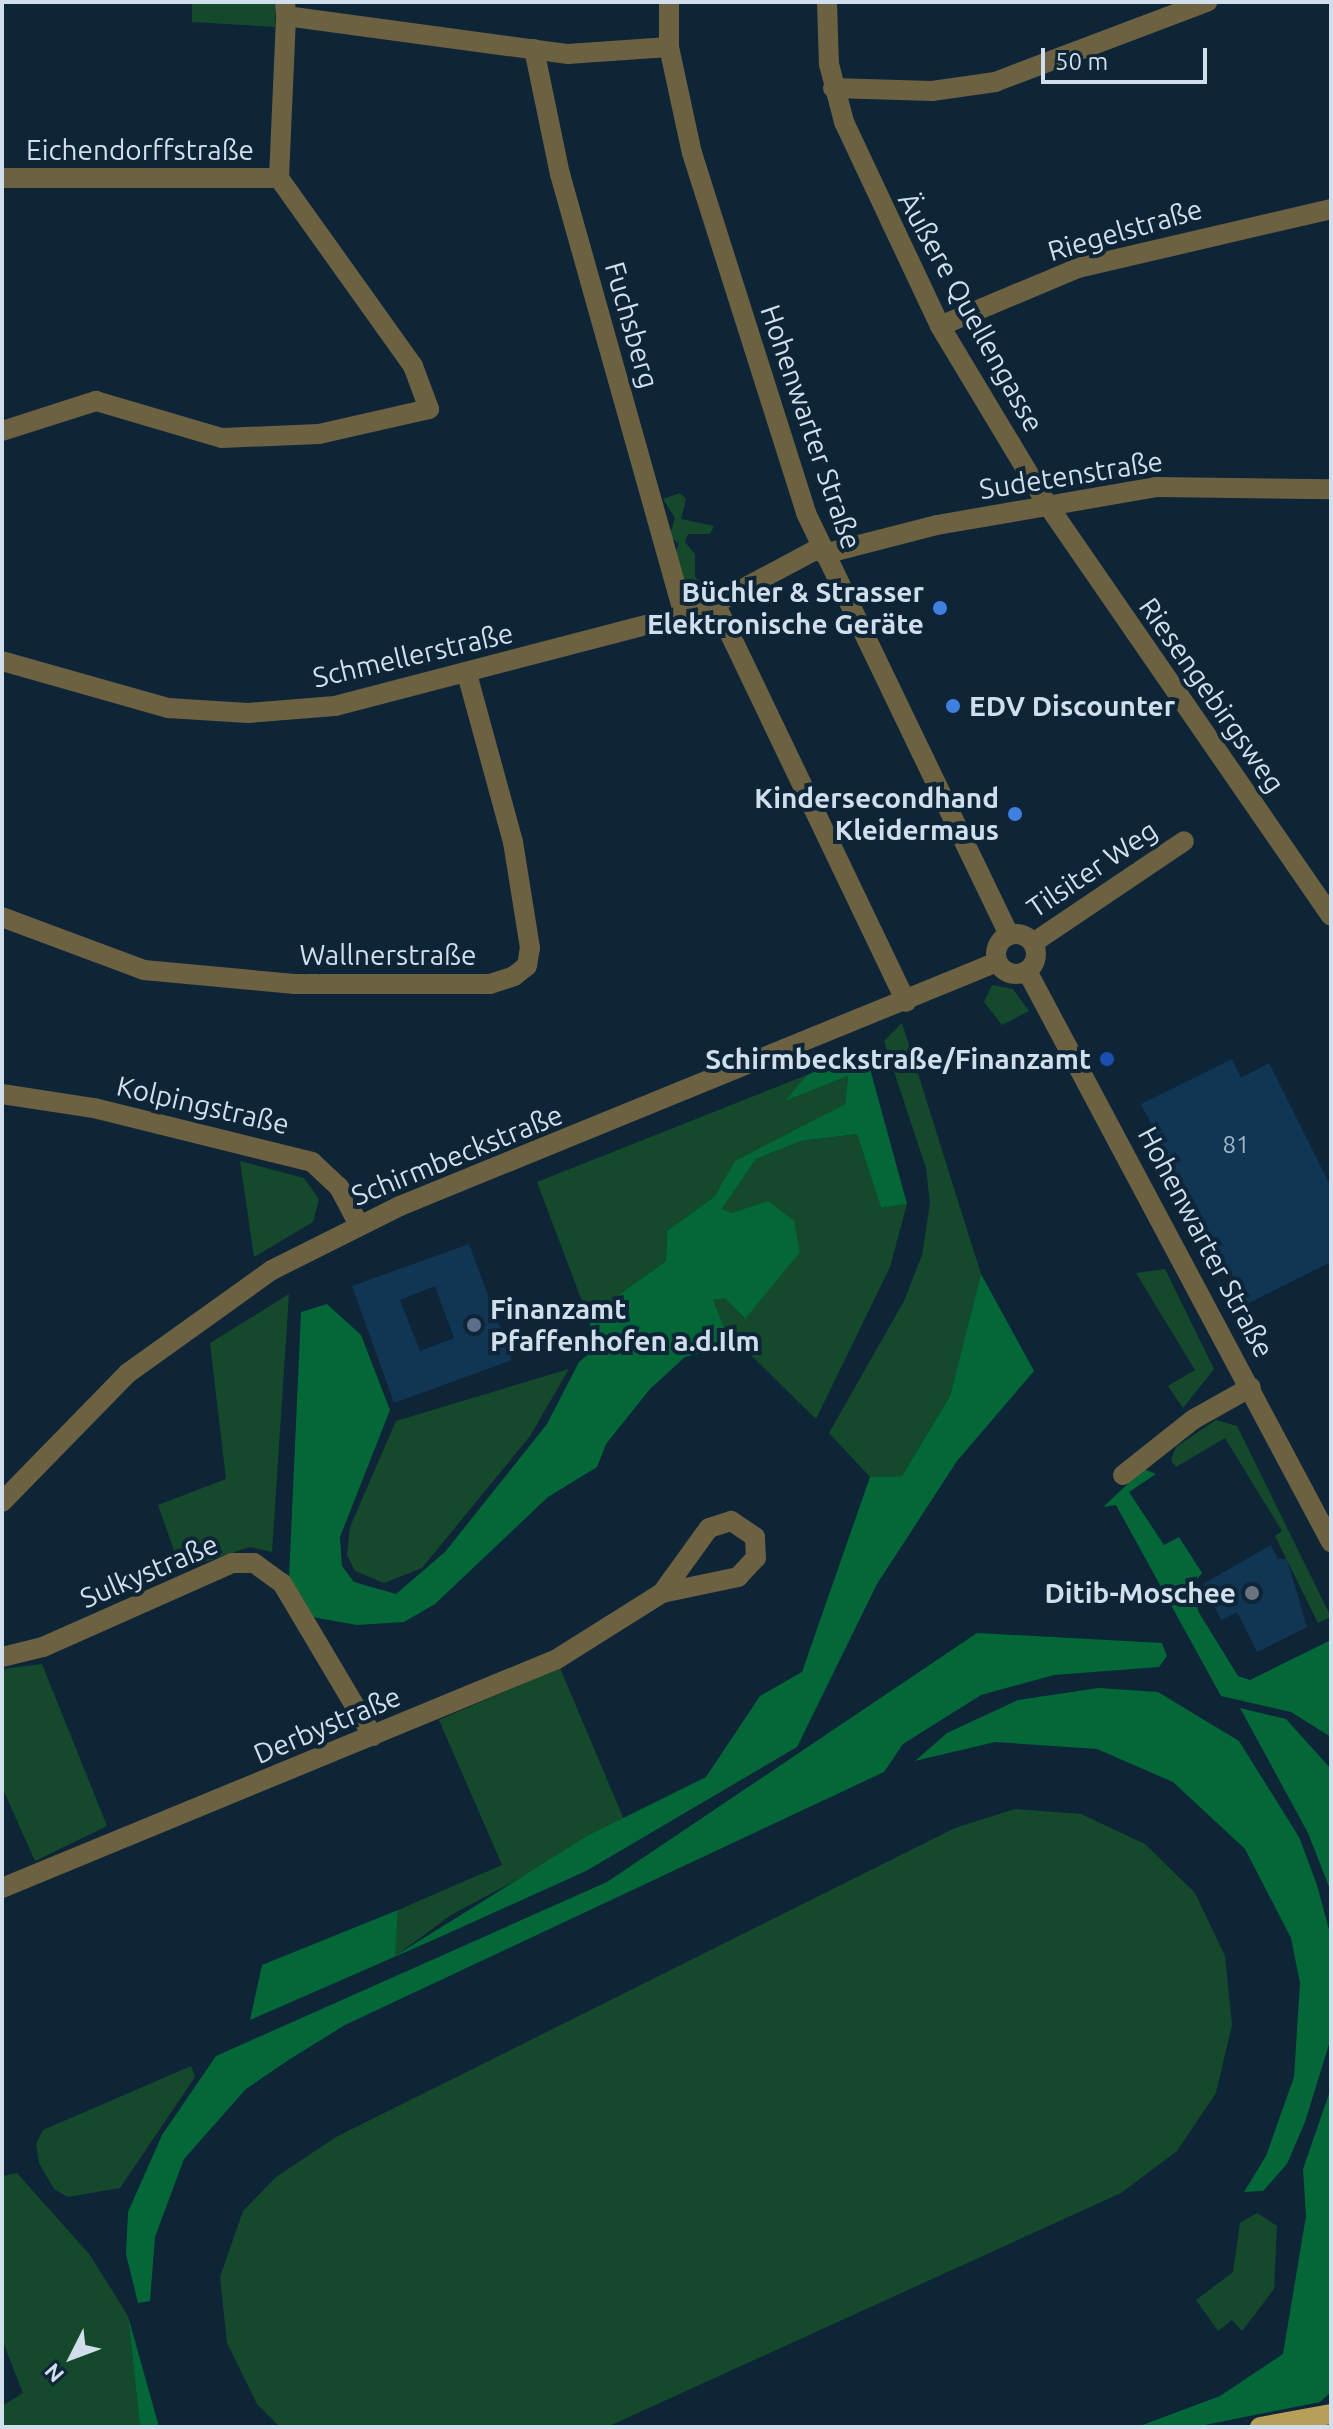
<!DOCTYPE html>
<html>
<head>
<meta charset="utf-8">
<style>
  body { margin:0 }
  #map { position:relative; width:1333px; height:2429px; overflow:hidden; background:#0e2437; font-family:Ubuntu,sans-serif }
  div>[style] { position:absolute }
  .green>* { inset:0; background:#144a2b }
  .forest>* { inset:0; background:#036738 }
  .building>* { inset:0; background:#103653 }
  .minor>* { height:20px; margin:-10px; padding:0 10px; transform-origin:10px; border-radius:10px; background:#6c6140 }
  .minor>.ring { margin:-10px; padding:0; box-sizing:content-box; background:none; border:20px solid #6c6140; border-radius:50% }
  .major>* { height:20px; margin:-10px; padding:0 10px; transform-origin:10px; border-radius:10px; background:#b79f59 }
  .dots>* { width:22px; height:22px; translate:-50% -50%; box-sizing:border-box; border:4px solid #0e2437; border-radius:50% }
  span { translate:-50% -50%; white-space:nowrap; text-align:center; line-height:1.15; -webkit-text-stroke:8px #0e2437; paint-order:stroke }
  .number-label { font-size:24px; color:#a1b5c6 }
  .number-label span { -webkit-text-stroke-width:0 }
  .street-label { font-size:28px; color:#d1dfec }
  .poi-label { font-size:28px; color:#d1dfec; font-weight:700 }
  .right { translate:-100% -50%; text-align:right }
  .left { translate:0 -50%; text-align:left }
  .frame { position:absolute; inset:0; border:4px solid #d1dfec; pointer-events:none }
  .north { position:absolute; left:32px; top:2317px; width:80px; height:80px; -webkit-text-stroke:6px #0e2437; paint-order:stroke; rotate:228deg; font-size:22px; font-weight:700; line-height:32px; text-align:center; color:#d1dfec }
  .north::after { content:''; display:block; margin:auto; width:28px; height:36px; background:#d1dfec; clip-path:polygon(50% 0,100% 100%,50% 72%,0 100%) }
  .scale { position:absolute; left:1041px; top:48px; width:166px; height:36px; box-sizing:border-box; border:4px solid #d1dfec; border-top:0; padding-left:10px; font-size:24px; line-height:28px; white-space:nowrap; color:#d1dfec; -webkit-text-stroke:6px #0e2437; paint-order:stroke }
</style>
</head>
<body>
<div id="map">
  <div class="green">
    <i style="clip-path:polygon(192px 2px,275px 2px,275px 27px,192px 22px)"></i>
    <i style="clip-path:polygon(680px 493px,686px 499px,681px 519px,714px 526px,710px 534px,688px 534px,685px 542px,695px 554px,695px 577px,713px 595px,695px 603px,678px 576px,673px 559px,679px 543px,669px 537px,675px 518px,663px 499px)"></i>
    <i style="clip-path:polygon(992px 985px,1013px 989px,1029px 1011px,1002px 1025px,984px 1002px)"></i>
    <i style="clip-path:polygon(902px 1023px,981px 1274px,950px 1396px,902px 1476px,870px 1477px,829px 1433px,904px 1301px,922px 1255px,930px 1203px,926px 1168px,884px 1041px)"></i>
    <i style="clip-path:polygon(807px 1075px,787px 1100px,848px 1076px,845px 1104px,736px 1161px,715px 1196px,667px 1231px,666px 1261px,588px 1317px,537px 1182px)"></i>
    <i style="clip-path:polygon(857px 1134px,881px 1208px,907px 1204px,890px 1267px,816px 1419px,716px 1321px,712px 1300px,725px 1297px,744px 1319px,732px 1213px,722px 1209px,756px 1159px,801px 1141px)"></i>
    <i style="clip-path:polygon(240px 1161px,304px 1178px,319px 1199px,313px 1222px,254px 1257px)"></i>
    <i style="clip-path:polygon(1165px 1269px,1214px 1369px,1183px 1408px,1168px 1386px,1195px 1370px,1136px 1273px)"></i>
    <i style="clip-path:polygon(289px 1294px,272px 1552px,250px 1547px,181px 1570px,158px 1505px,226px 1479px,210px 1343px)"></i>
    <i style="clip-path:polygon(569px 1369px,530px 1436px,422px 1568px,384px 1583px,355px 1571px,347px 1555px,350px 1527px,396px 1421px)"></i>
    <i style="clip-path:polygon(1216px 1420px,1237px 1426px,1331px 1617px,1318px 1623px,1275px 1536px,1282px 1531px,1225px 1438px,1176px 1467px,1171px 1460px,1176px 1447px)"></i>
    <i style="clip-path:polygon(42px 1664px,107px 1826px,35px 1861px,2px 1787px,2px 1669px)"></i>
    <i style="clip-path:polygon(560px 1668px,625px 1822px,451px 1915px,394px 1957px,398px 1910px,502px 1865px,439px 1720px)"></i>
    <i style="clip-path:polygon(1015px 1809px,1081px 1814px,1145px 1844px,1195px 1893px,1225px 1956px,1232px 2025px,1216px 2093px,1177px 2151px,1121px 2193px,607px 2427px,280px 2427px,257px 2404px,227px 2343px,220px 2277px,243px 2211px,276px 2177px,336px 2137px,955px 1828px)"></i>
    <i style="clip-path:polygon(191px 2066px,195px 2077px,120px 2188px,68px 2197px,54px 2189px,39px 2163px,36px 2144px,43px 2130px)"></i>
    <i style="clip-path:polygon(17px 2173px,90px 2255px,128px 2316px,140px 2427px,2px 2427px,2px 2406px,23px 2393px,2px 2340px,2px 2176px)"></i>
    <i style="clip-path:polygon(1257px 2213px,1277px 2226px,1274px 2289px,1242px 2331px,1232px 2320px,1218px 2331px,1196px 2300px,1233px 2272px,1240px 2223px)"></i>
  </div>
  <div class="forest">
    <i style="clip-path:polygon(850px 1056px,869px 1065px,907px 1204px,881px 1208px,857px 1134px,801px 1141px,756px 1159px,722px 1209px,732px 1213px,768px 1201px,794px 1221px,800px 1252px,745px 1319px,725px 1298px,713px 1300px,727px 1336px,716px 1349px,685px 1357px,650px 1389px,606px 1444px,597px 1467px,548px 1497px,435px 1604px,404px 1622px,357px 1625px,312px 1617px,289px 1578px,301px 1312px,327px 1304px,361px 1335px,390px 1410px,340px 1537px,342px 1566px,354px 1582px,396px 1594px,445px 1552px,547px 1424px,579px 1362px,596px 1348px,588px 1317px,666px 1261px,667px 1231px,715px 1196px,735px 1161px,845px 1104px,848px 1076px,785px 1101px,807px 1075px)"></i>
    <i style="clip-path:polygon(981px 1274px,1034px 1371px,957px 1461px,877px 1584px,797px 1747px,586px 1871px,440px 1937px,250px 2020px,262px 1965px,398px 1910px,395px 1956px,587px 1836px,706px 1777px,760px 1696px,802px 1672px,870px 1477px,902px 1476px,950px 1396px)"></i>
    <i style="clip-path:polygon(1144px 1469px,1156px 1474px,1129px 1492px,1164px 1545px,1179px 1537px,1202px 1573px,1193px 1584px,1198px 1611px,1238px 1676px,1250px 1680px,1331px 1640px,1331px 1737px,1291px 1712px,1221px 1696px,1116px 1505px,1103px 1507px)"></i>
    <i style="clip-path:polygon(977px 1633px,1162px 1643px,1167px 1656px,1159px 1667px,1054px 1675px,981px 1695px,903px 1744px,884px 1772px,345px 2025px,290px 2059px,246px 2089px,184px 2159px,155px 2237px,150px 2301px,138px 2303px,126px 2254px,128px 2212px,162px 2135px,216px 2056px,607px 1882px)"></i>
    <i style="clip-path:polygon(1098px 1688px,1158px 1692px,1239px 1741px,1299px 1837px,1317px 1885px,1331px 1937px,1331px 2038px,1305px 2122px,1287px 2164px,1263px 2191px,1244px 2192px,1266px 2156px,1294px 2077px,1300px 1983px,1291px 1938px,1245px 1849px,1173px 1782px,1097px 1749px,995px 1742px,915px 1761px,947px 1733px,1018px 1700px)"></i>
    <i style="clip-path:polygon(1240px 1708px,1286px 1719px,1331px 1769px,1331px 1892px,1308px 1833px)"></i>
    <i style="clip-path:polygon(1331px 2088px,1331px 2392px,1320px 2402px,1195px 2427px,1137px 2427px,1220px 2396px,1283px 2354px,1306px 2216px,1303px 2169px)"></i>
    <i style="clip-path:polygon(128px 2316px,159px 2427px,140px 2427px)"></i>
  </div>
  <div class="building">
    <i style="clip-path:polygon(1232px 1059px,1241px 1078px,1269px 1063px,1331px 1187px,1331px 1262px,1243px 1306px,1141px 1104px)"></i>
    <i style="clip-path:polygon(evenodd,469px 1244px,512px 1360px,394px 1403px,352px 1286px,469px 1244px,435px 1286px,454px 1338px,420px 1351px,400px 1300px,435px 1286px)"></i>
    <i style="clip-path:polygon(1271px 1545px,1278px 1559px,1287px 1559px,1307px 1627px,1257px 1652px,1237px 1612px,1221px 1620px,1203px 1584px)"></i>
  </div>
  <div class="minor">
    <i style="left:285px;top:2px;width:14px;rotate:86deg"></i>
    <i style="left:286px;top:16px;width:285px;rotate:7.7deg"></i>
    <i style="left:568px;top:54px;width:101px;rotate:-4deg"></i>
    <i style="left:669px;top:2px;width:45px;rotate:90deg"></i>
    <i style="left:669px;top:47px;width:108px;rotate:77.8deg"></i>
    <i style="left:692px;top:153px;width:378px;rotate:72.4deg"></i>
    <i style="left:806px;top:513px;width:468px;rotate:64.3deg"></i>
    <i style="left:827px;top:2px;width:62px;rotate:88.2deg"></i>
    <i style="left:829px;top:64px;width:60px;rotate:75.5deg"></i>
    <i style="left:844px;top:122px;width:225px;rotate:64.8deg"></i>
    <i style="left:940px;top:326px;width:208px;rotate:59deg"></i>
    <i style="left:1047px;top:504px;width:500px;rotate:55.42deg"></i>
    <i style="left:534px;top:49px;width:128px;rotate:78.3deg"></i>
    <i style="left:560px;top:174px;width:457px;rotate:74.3deg"></i>
    <i style="left:833px;top:88px;width:99px;rotate:1.7deg"></i>
    <i style="left:932px;top:91px;width:64px;rotate:-8.1deg"></i>
    <i style="left:995px;top:82px;width:227px;rotate:-20.7deg"></i>
    <i style="left:2px;top:178px;width:277px"></i>
    <i style="left:279px;top:178px;width:162px;rotate:-87.5deg"></i>
    <i style="left:940px;top:326px;width:150px;rotate:-22.8deg"></i>
    <i style="left:1078px;top:268px;width:260px;rotate:-13.1deg"></i>
    <i style="left:2px;top:431px;width:99px;rotate:-17.7deg"></i>
    <i style="left:96px;top:401px;width:131px;rotate:16.4deg"></i>
    <i style="left:222px;top:438px;width:97px;rotate:-2.4deg"></i>
    <i style="left:319px;top:434px;width:113px;rotate:-12.8deg"></i>
    <i style="left:429px;top:409px;width:46px;rotate:-110.4deg"></i>
    <i style="left:413px;top:366px;width:231px;rotate:-125.5deg"></i>
    <i style="left:824px;top:554px;width:117px;rotate:-14.4deg"></i>
    <i style="left:937px;top:525px;width:222px;rotate:-9.8deg"></i>
    <i style="left:1156px;top:487px;width:175px;rotate:0.7deg"></i>
    <i style="left:716px;top:605px;width:440px;rotate:64.4deg"></i>
    <i style="left:2px;top:661px;width:173px;rotate:15.8deg"></i>
    <i style="left:168px;top:708px;width:80px;rotate:3.6deg"></i>
    <i style="left:248px;top:713px;width:87px;rotate:-4.6deg"></i>
    <i style="left:335px;top:706px;width:380px;rotate:-14.6deg"></i>
    <i style="left:703px;top:610px;width:134px;rotate:-28.1deg"></i>
    <i style="left:2px;top:917px;width:152px;rotate:20.5deg"></i>
    <i style="left:144px;top:970px;width:151px;rotate:5.3deg"></i>
    <i style="left:294px;top:984px;width:196px"></i>
    <i style="left:490px;top:984px;width:25px;rotate:-18deg"></i>
    <i style="left:514px;top:976px;width:16px;rotate:-38deg"></i>
    <i style="left:527px;top:966px;width:18px;rotate:-81deg"></i>
    <i style="left:530px;top:948px;width:107px;rotate:-99.1deg"></i>
    <i style="left:513px;top:842px;width:174px;rotate:-105.3deg"></i>
    <i class="ring" style="left:996px;top:934px;width:20px;height:20px"></i>
    <i style="left:1033px;top:943px;width:182px;rotate:-34deg"></i>
    <i style="left:1027px;top:971px;width:647px;rotate:61.97deg"></i>
    <i style="left:2px;top:1094px;width:93px;rotate:8.7deg"></i>
    <i style="left:94px;top:1108px;width:225px;rotate:13.9deg"></i>
    <i style="left:312px;top:1162px;width:37px;rotate:43deg"></i>
    <i style="left:339px;top:1187px;width:43px;rotate:62.2deg"></i>
    <i style="left:1123px;top:1475px;width:90px;rotate:-38.3deg"></i>
    <i style="left:1194px;top:1419px;width:65px;rotate:-29.3deg"></i>
    <i style="left:2px;top:1502px;width:180px;rotate:-45.7deg"></i>
    <i style="left:128px;top:1373px;width:177px;rotate:-35.6deg"></i>
    <i style="left:272px;top:1270px;width:143px;rotate:-26.6deg"></i>
    <i style="left:400px;top:1206px;width:645px;rotate:-22.23deg"></i>
    <i style="left:2px;top:1657px;width:42px;rotate:-13.7deg"></i>
    <i style="left:43px;top:1647px;width:208px;rotate:-23.9deg"></i>
    <i style="left:233px;top:1563px;width:21px"></i>
    <i style="left:254px;top:1563px;width:34px;rotate:36deg"></i>
    <i style="left:282px;top:1583px;width:178px;rotate:59.3deg"></i>
    <i style="left:2px;top:1888px;width:600px;rotate:-22.42deg"></i>
    <i style="left:557px;top:1659px;width:124px;rotate:-32.2deg"></i>
    <i style="left:662px;top:1593px;width:78px;rotate:-11.9deg"></i>
    <i style="left:738px;top:1577px;width:26px;rotate:-47deg"></i>
    <i style="left:756px;top:1558px;width:21px;rotate:-93deg"></i>
    <i style="left:755px;top:1537px;width:29px;rotate:-146deg"></i>
    <i style="left:731px;top:1521px;width:23px;rotate:162deg"></i>
    <i style="left:709px;top:1528px;width:80px;rotate:125.9deg"></i>
  </div>
  <div class="major">
    <i style="left:1260px;top:2427px;width:72px;rotate:-10.4deg"></i>
  </div>
  <div class="dots">
    <i style="left:940px;top:608px;background:#3f7fe0"></i>
    <i style="left:953px;top:706px;background:#3f7fe0"></i>
    <i style="left:1015px;top:814px;background:#3f7fe0"></i>
    <i style="left:1107px;top:1059px;background:#1a4fb4"></i>
    <i style="left:474px;top:1325px;background:#5c6f8a"></i>
    <i style="left:1252px;top:1593px;background:#6b7280"></i>
  </div>
  <div class="number-label">
    <span style="left:1236px;top:1145px">81</span>
  </div>
  <div class="street-label">
    <span style="left:140px;top:150px">Eichendorffstraße</span>
    <span style="left:1125px;top:230px;rotate:-16deg">Riegelstraße</span>
    <span style="left:971px;top:312px;rotate:61deg">Äußere Quellengasse</span>
    <span style="left:632px;top:325px;rotate:74deg">Fuchsberg</span>
    <span style="left:811px;top:427px;rotate:71deg">Hohenwarter Straße</span>
    <span style="left:1071px;top:475px;rotate:-9deg">Sudetenstraße</span>
    <span style="left:413px;top:655px;rotate:-13deg">Schmellerstraße</span>
    <span style="left:1212px;top:695px;rotate:55deg">Riesengebirgsweg</span>
    <span style="left:1092px;top:869px;rotate:-34deg">Tilsiter Weg</span>
    <span style="left:388px;top:955px">Wallnerstraße</span>
    <span style="left:203px;top:1105px;rotate:13deg">Kolpingstraße</span>
    <span style="left:457px;top:1155px;rotate:-22deg">Schirmbeckstraße</span>
    <span style="left:1206px;top:1242px;rotate:62deg">Hohenwarter Straße</span>
    <span style="left:149px;top:1571px;rotate:-23deg">Sulkystraße</span>
    <span style="left:327px;top:1725px;rotate:-23deg">Derbystraße</span>
  </div>
  <div class="poi-label">
    <span class="right" style="left:924px;top:608px">Büchler &amp; Strasser<br>Elektronische Geräte</span>
    <span class="left" style="left:969px;top:706px">EDV Discounter</span>
    <span class="right" style="left:999px;top:814px">Kindersecondhand<br>Kleidermaus</span>
    <span class="right" style="left:1091px;top:1059px">Schirmbeckstraße/Finanzamt</span>
    <span class="left" style="left:490px;top:1325px">Finanzamt<br>Pfaffenhofen a.d.Ilm</span>
    <span class="right" style="left:1236px;top:1593px">Ditib-Moschee</span>
  </div>
  <div class="frame"></div>
  <div class="north">N</div>
  <div class="scale">50 m</div>
</div>
</body>
</html>
